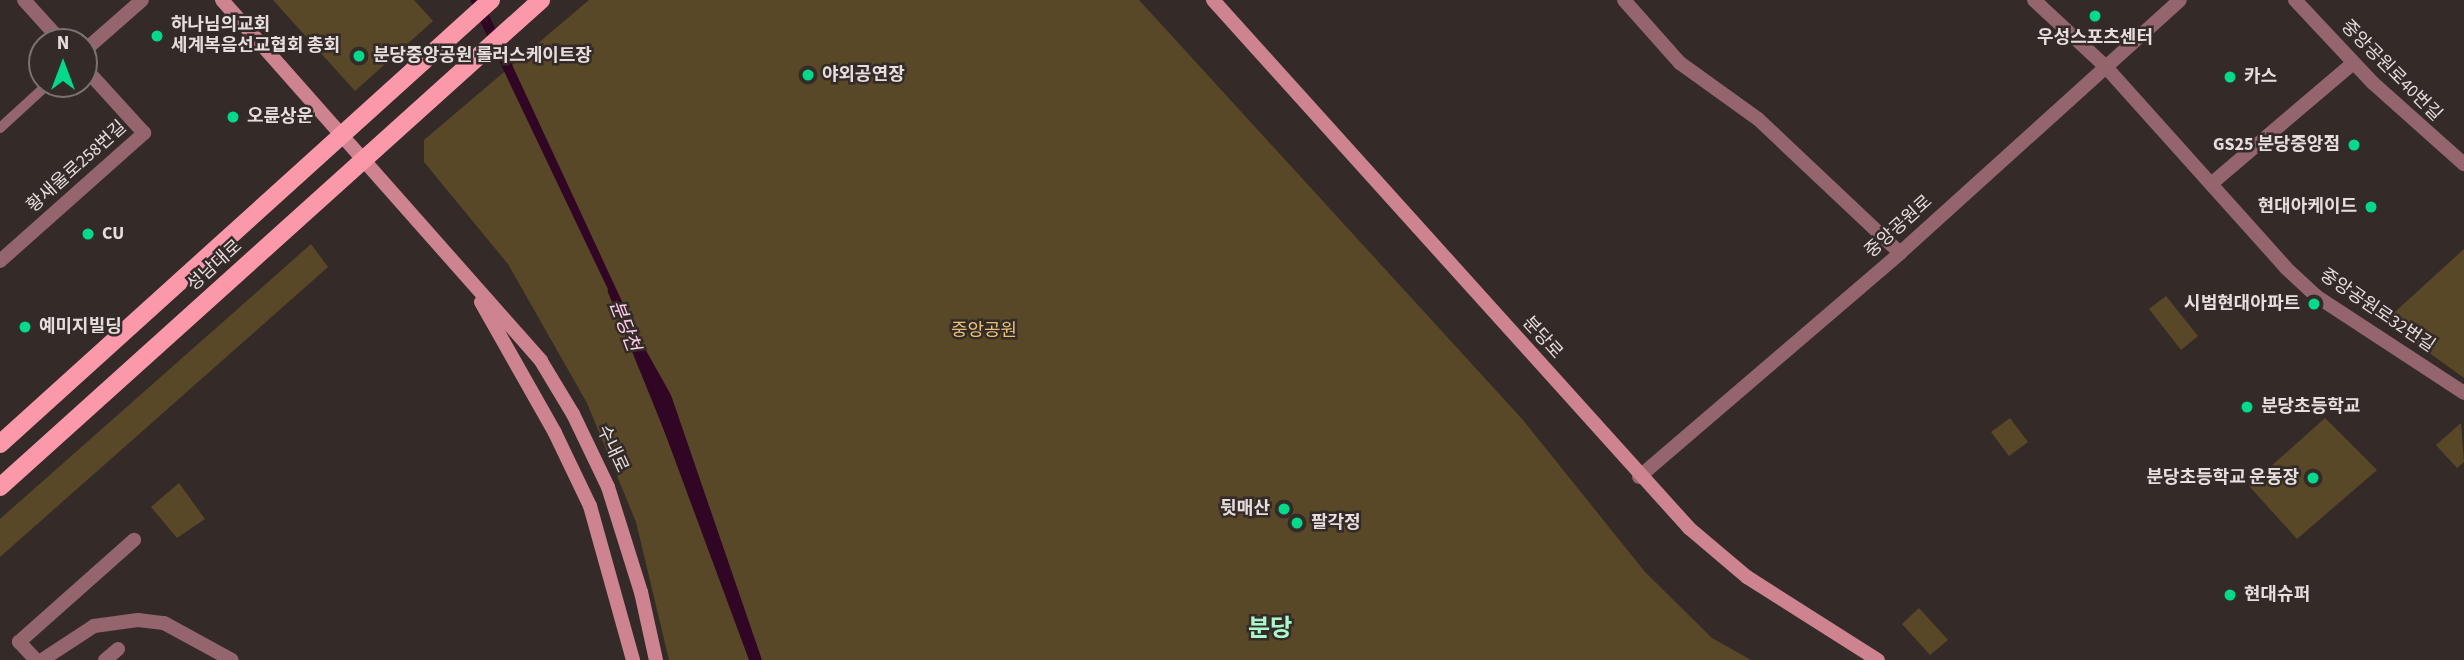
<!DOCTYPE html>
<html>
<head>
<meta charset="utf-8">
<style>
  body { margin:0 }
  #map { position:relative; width:2464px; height:660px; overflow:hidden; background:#342b29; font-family:"Source Sans 3","Noto Sans KR",sans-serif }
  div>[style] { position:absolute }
  .green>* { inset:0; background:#584827 }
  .water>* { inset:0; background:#310624 }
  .stream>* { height:3.5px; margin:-1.75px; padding:0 1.75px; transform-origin:1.75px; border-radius:1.75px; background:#310624 }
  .pedestrian>* { height:10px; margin:-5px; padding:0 5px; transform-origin:5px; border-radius:5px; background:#94656d }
  .minor>* { height:14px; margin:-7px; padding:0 7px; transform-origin:7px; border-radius:7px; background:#94656d }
  .tertiary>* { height:14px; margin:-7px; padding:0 7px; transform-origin:7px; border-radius:7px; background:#94656d }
  .secondary>* { height:14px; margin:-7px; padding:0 7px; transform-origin:7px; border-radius:7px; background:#ce8390 }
  .primary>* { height:18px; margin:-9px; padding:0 9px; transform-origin:9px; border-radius:9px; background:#fb99ab }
  .dots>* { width:19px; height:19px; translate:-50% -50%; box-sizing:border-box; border:4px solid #342b29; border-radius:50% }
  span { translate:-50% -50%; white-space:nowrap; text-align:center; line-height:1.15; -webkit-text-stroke:5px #342b29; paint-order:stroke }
  .poi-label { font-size:18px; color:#e5dedd; font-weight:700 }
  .left { translate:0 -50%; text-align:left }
  .right { translate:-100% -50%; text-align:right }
  .street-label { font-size:18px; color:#e5dedd }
  .park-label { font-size:18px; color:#e9c070 }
  .water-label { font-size:19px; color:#ffceea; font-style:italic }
  .district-label { font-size:24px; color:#a9f9cb; font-weight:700 }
  .north { position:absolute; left:28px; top:28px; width:70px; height:70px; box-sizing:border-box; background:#342b29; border:2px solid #7b7371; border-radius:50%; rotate:0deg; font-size:19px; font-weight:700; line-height:28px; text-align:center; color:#e5dedd }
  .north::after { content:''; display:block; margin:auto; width:24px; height:32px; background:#01d98b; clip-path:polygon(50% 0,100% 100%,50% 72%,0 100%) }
</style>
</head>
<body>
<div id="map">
  <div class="green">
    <i style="clip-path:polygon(273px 0,414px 0,433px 21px,355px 91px)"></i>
    <i style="clip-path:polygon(589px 0,1139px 0,1523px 420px,1645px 572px,1712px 638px,1751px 660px,669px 660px,636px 522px,587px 403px,508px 264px,424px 162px,424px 140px)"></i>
    <i style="clip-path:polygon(311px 244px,328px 267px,0 557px,0 519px)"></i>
    <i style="clip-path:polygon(2464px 249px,2464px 378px,2385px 321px)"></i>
    <i style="clip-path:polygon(2166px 296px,2198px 336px,2181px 350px,2149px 309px)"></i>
    <i style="clip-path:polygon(2010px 418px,2028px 442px,2009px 456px,1991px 432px)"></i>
    <i style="clip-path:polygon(2325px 418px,2377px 470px,2297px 539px,2249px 486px)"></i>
    <i style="clip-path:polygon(2461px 423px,2464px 462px,2457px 468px,2436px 445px)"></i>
    <i style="clip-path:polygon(179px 483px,205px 519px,177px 538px,151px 507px)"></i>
    <i style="clip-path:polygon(1919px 608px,1948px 640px,1930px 655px,1902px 624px)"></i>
  </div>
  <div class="water">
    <i style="clip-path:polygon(470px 0,482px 0,639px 338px,671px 395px,762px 660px,749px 660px,625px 325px)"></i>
  </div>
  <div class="stream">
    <i style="left:610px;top:291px;width:170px;rotate:67.9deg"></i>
  </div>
  <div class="pedestrian">
    <i style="left:0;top:128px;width:65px;rotate:-42.5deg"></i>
  </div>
  <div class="minor">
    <i style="left:24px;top:0;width:57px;rotate:47.9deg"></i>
    <i style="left:1624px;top:0;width:84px;rotate:48.4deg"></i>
    <i style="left:1680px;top:63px;width:96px;rotate:35.7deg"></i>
    <i style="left:1758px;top:119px;width:195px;rotate:43.3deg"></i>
    <i style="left:2034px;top:0;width:97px;rotate:42.9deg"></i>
    <i style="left:2105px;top:66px;width:271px;rotate:48.1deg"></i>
    <i style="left:2286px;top:268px;width:41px;rotate:43deg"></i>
    <i style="left:2316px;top:296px;width:177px;rotate:33.2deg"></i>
    <i style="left:2295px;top:0;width:114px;rotate:46.8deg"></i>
    <i style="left:2373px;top:83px;width:122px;rotate:41.7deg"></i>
    <i style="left:84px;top:51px;width:77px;rotate:-41.3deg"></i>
    <i style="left:2211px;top:184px;width:187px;rotate:-40.4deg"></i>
    <i style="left:0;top:261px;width:193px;rotate:-41.6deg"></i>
    <i style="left:144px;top:133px;width:89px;rotate:-132.3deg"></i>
    <i style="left:36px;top:660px;width:25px;rotate:-133deg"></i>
    <i style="left:19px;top:642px;width:154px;rotate:-41.6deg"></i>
    <i style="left:42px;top:660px;width:62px;rotate:-33.2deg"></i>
    <i style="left:94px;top:626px;width:44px;rotate:-7.8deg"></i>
    <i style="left:138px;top:620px;width:26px;rotate:7deg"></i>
    <i style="left:164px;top:623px;width:77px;rotate:28.6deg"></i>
    <i style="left:105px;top:660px;width:17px;rotate:-40deg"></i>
  </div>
  <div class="tertiary">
    <i style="left:1639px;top:477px;width:344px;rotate:-40.6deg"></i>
    <i style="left:1900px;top:253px;width:377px;rotate:-42.1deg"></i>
  </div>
  <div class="secondary">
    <i style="left:222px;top:0;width:482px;rotate:48.5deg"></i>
    <i style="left:541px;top:361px;width:62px;rotate:58.9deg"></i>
    <i style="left:573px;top:414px;width:81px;rotate:64.4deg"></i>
    <i style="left:608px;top:487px;width:110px;rotate:72.6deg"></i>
    <i style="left:641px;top:592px;width:70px;rotate:77.6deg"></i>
    <i style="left:1213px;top:0;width:711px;rotate:47.96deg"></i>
    <i style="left:1689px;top:528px;width:76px;rotate:40.2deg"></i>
    <i style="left:1747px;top:577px;width:155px;rotate:32.4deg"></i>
    <i style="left:481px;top:302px;width:150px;rotate:60.5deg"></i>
    <i style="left:555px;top:433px;width:81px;rotate:64.4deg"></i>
    <i style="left:590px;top:506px;width:160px;rotate:74.4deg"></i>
  </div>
  <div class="primary">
    <i style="left:0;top:444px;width:662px;rotate:-42.12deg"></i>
    <i style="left:0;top:487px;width:728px;rotate:-41.99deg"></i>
  </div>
  <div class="dots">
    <i style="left:2095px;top:16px;background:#01d98b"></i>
    <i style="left:157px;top:36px;background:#01d98b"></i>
    <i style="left:359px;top:56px;background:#01d98b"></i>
    <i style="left:808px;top:75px;background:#01d98b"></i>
    <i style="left:2230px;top:77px;background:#01d98b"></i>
    <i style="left:233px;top:117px;background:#01d98b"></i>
    <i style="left:2354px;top:145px;background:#01d98b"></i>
    <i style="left:2371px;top:207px;background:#01d98b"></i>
    <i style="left:88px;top:234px;background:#01d98b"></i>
    <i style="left:2314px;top:304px;background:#01d98b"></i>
    <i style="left:25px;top:327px;background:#01d98b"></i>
    <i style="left:2247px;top:407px;background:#01d98b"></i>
    <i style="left:2313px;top:478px;background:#01d98b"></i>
    <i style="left:1284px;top:509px;background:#01d98b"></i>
    <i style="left:1297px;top:523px;background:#01d98b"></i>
    <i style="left:2230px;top:595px;background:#01d98b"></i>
  </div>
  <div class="poi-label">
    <span class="left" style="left:171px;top:36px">하나님의교회<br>세계복음선교협회 총회</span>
    <span style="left:2095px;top:38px">우성스포츠센터</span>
    <span class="left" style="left:373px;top:56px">분당중앙공원 롤러스케이트장</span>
    <span class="left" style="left:822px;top:75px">야외공연장</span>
    <span class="left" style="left:2244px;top:77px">카스</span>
    <span class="left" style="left:247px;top:117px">오륜상운</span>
    <span class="right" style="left:2340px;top:145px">GS25 분당중앙점</span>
    <span class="right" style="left:2357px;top:207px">현대아케이드</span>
    <span class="left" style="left:102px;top:234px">CU</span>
    <span class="right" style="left:2300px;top:304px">시범현대아파트</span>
    <span class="left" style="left:39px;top:327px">예미지빌딩</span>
    <span class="left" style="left:2261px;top:407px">분당초등학교</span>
    <span class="right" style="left:2299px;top:478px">분당초등학교 운동장</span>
    <span class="right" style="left:1270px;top:509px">뒷매산</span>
    <span class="left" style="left:1311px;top:523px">팔각정</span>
    <span class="left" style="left:2244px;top:595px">현대슈퍼</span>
  </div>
  <div class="street-label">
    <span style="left:2391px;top:71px;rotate:45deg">중앙공원로40번길</span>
    <span style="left:77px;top:167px;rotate:-42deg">황새울로258번길</span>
    <span style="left:1899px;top:227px;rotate:-42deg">중앙공원로</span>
    <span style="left:215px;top:266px;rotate:-42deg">성남대로</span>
    <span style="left:2377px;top:311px;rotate:34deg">중앙공원로32번길</span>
    <span style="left:1542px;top:338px;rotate:48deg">분당로</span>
    <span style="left:612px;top:449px;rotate:65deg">수내로</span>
  </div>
  <div class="park-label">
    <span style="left:984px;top:331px">중앙공원</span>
  </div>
  <div class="water-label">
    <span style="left:624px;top:326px;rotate:69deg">분당천</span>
  </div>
  <div class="district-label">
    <span style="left:1270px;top:629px">분당</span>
  </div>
  <div class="north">N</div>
</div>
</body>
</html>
